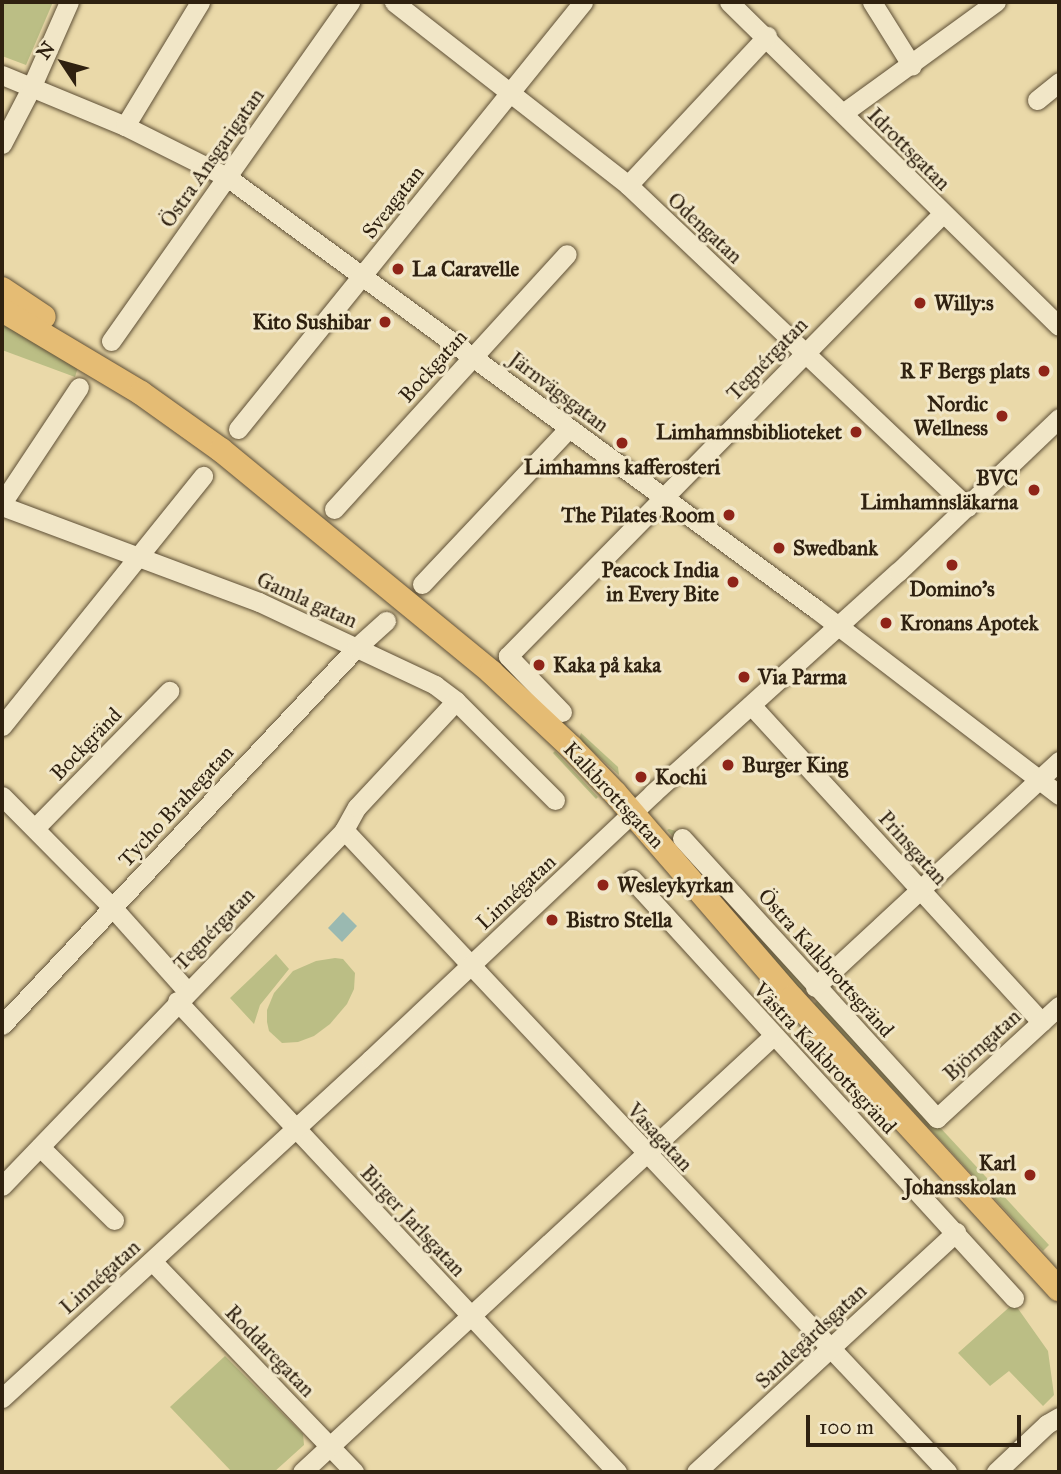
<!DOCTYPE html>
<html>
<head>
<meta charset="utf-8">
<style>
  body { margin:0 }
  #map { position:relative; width:1061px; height:1474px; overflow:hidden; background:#ead9a9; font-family:"IM FELL Great Primer",serif }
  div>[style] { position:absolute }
  .green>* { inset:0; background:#bbbe85 }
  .water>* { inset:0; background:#9ab9b1 }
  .roads { filter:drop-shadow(0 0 2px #5e4f36) drop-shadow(0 0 2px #5e4f36) }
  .minor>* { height:19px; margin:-9.5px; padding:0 9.5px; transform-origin:9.5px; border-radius:9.5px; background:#f1e6c7 }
  .major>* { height:24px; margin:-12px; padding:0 12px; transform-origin:12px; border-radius:12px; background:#e5bc74 }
  .dots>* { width:19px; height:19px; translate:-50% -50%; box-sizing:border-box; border:4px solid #f1e6c7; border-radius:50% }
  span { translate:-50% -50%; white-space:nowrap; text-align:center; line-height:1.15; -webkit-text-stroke:6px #f1e6c7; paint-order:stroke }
  .street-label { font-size:21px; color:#2f2110 }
  .poi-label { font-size:21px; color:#2f2110; font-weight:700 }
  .left { translate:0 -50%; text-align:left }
  .right { translate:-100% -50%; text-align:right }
  .frame { position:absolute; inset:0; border:4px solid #2f2110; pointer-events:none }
  .north { position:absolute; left:28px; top:28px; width:70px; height:70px; -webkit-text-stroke:5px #f1e6c7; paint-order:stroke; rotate:306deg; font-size:19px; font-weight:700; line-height:28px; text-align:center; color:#2f2110 }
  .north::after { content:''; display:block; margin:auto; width:24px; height:32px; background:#2f2110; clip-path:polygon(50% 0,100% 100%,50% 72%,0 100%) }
  .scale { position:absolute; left:806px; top:1415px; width:215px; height:32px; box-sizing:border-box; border:4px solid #2f2110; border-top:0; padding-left:9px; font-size:21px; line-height:24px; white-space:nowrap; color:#2f2110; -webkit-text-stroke:5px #f1e6c7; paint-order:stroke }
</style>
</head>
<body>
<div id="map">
  <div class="green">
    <i style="clip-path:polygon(2px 2px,53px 2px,26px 65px,2px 56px)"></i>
    <i style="clip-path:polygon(2px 318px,78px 367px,75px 377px,2px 350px)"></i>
    <i style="clip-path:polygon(581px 733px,618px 767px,619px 775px,579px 739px)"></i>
    <i style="clip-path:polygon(555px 751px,598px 797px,596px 799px,553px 753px)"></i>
    <i style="clip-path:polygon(669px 829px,679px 832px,810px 987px,803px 993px,765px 950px,712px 880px,667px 830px)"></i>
    <i style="clip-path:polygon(276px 954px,289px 969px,260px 1005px,254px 1024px,230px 998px)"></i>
    <i style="clip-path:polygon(335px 958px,343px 959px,355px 973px,354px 989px,347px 1004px,330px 1024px,314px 1036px,298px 1042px,282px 1043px,269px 1031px,267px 1022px,267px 1010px,274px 993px,293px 971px,316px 961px)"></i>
    <i style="clip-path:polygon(820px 998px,1049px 1245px,1043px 1251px,814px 1004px)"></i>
    <i style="clip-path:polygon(1014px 1303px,1048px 1351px,1054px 1395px,1043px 1406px,1009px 1371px,990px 1386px,958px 1353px)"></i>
    <i style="clip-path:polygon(225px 1356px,303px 1434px,304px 1445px,274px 1472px,232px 1472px,170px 1407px)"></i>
  </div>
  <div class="water">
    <i style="clip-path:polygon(343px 912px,357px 926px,342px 942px,328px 928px)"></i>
  </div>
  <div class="roads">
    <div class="minor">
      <i style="left:394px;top:2px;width:297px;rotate:38deg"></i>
      <i style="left:628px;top:185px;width:468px;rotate:43.5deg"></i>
      <i style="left:729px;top:2px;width:462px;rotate:44.5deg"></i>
      <i style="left:872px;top:2px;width:75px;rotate:58deg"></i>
      <i style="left:2px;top:75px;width:133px;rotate:22.5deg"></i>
      <i style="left:125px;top:126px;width:114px;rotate:26.6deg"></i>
      <i style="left:227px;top:177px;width:730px;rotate:36.26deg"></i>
      <i style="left:816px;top:609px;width:306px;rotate:37.4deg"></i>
      <i style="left:1037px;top:100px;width:28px;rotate:-39deg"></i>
      <i style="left:843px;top:113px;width:189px;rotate:-36deg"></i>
      <i style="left:125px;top:126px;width:145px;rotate:-58.8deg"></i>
      <i style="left:2px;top:144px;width:63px;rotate:-62.6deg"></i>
      <i style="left:31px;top:88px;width:94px;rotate:-66.2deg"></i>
      <i style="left:628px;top:185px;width:204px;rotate:-47deg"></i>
      <i style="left:111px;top:341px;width:415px;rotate:-54.8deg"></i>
      <i style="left:238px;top:429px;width:549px;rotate:-51.06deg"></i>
      <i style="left:2px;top:503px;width:139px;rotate:-56.4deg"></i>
      <i style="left:2px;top:506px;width:274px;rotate:20.5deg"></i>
      <i style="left:259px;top:602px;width:195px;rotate:25.2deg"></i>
      <i style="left:435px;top:685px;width:26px;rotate:37deg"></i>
      <i style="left:456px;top:701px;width:140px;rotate:45deg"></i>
      <i style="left:334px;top:509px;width:345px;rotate:-47.6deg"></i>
      <i style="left:422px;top:584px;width:214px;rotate:-46.7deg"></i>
      <i style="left:751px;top:705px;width:430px;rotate:47.5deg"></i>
      <i style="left:562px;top:712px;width:78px;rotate:-134deg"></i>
      <i style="left:508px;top:656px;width:619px;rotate:-45.52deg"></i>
      <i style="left:2px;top:726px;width:321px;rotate:-51.2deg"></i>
      <i style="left:2px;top:796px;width:156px;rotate:45.3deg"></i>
      <i style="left:112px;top:907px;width:113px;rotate:48.2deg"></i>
      <i style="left:35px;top:828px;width:192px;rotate:-45.6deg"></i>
      <i style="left:344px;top:830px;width:881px;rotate:46.79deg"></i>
      <i style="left:682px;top:838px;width:379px;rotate:47.7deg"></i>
      <i style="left:937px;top:1118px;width:166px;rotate:-42.6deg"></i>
      <i style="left:632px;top:879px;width:567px;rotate:47.64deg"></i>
      <i style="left:815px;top:987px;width:333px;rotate:-42.8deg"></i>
      <i style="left:177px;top:1001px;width:645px;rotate:46.95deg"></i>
      <i style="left:2px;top:1025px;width:519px;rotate:-46.8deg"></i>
      <i style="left:357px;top:647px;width:39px;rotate:-42deg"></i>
      <i style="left:40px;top:1147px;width:104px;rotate:44.6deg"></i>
      <i style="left:2px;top:1186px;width:494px;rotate:-46.1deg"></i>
      <i style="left:344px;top:830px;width:26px;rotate:-61deg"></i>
      <i style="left:357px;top:807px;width:145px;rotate:-47deg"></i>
      <i style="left:152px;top:1261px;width:292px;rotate:46.2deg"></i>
      <i style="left:2px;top:1398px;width:501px;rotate:-42.57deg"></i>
      <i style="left:371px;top:1059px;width:388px;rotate:-43.3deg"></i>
      <i style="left:653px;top:793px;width:330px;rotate:-42.1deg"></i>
      <i style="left:898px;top:572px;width:223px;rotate:-43.7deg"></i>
      <i style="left:302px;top:1472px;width:642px;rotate:-42.79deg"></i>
      <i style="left:696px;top:1472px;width:354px;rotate:-42.7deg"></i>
      <i style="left:996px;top:1472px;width:70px;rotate:-43.3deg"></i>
      <i style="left:1047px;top:1424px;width:14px;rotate:-30deg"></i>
    </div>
    <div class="major">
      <i style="left:2px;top:289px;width:50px;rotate:33.7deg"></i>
      <i style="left:2px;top:310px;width:162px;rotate:30.8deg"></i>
      <i style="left:141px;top:393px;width:98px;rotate:35.5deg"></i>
      <i style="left:221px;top:450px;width:350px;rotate:39.4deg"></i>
      <i style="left:491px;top:672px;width:110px;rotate:43.2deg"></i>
      <i style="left:571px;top:747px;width:64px;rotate:46.3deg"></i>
      <i style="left:615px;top:793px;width:271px;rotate:49.2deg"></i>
      <i style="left:792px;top:998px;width:395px;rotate:47.5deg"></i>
    </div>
  </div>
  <div class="dots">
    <i style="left:398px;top:269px;background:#8f2418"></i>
    <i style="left:920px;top:303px;background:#8f2418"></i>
    <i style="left:385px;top:322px;background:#8f2418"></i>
    <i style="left:1044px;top:371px;background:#8f2418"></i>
    <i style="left:1002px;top:416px;background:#8f2418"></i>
    <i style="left:856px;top:432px;background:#8f2418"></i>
    <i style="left:622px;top:443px;background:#8f2418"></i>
    <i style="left:1034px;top:490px;background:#8f2418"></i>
    <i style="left:729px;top:515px;background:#8f2418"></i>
    <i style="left:779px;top:548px;background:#8f2418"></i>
    <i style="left:952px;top:565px;background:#8f2418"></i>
    <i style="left:733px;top:582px;background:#8f2418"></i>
    <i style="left:886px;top:623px;background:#8f2418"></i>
    <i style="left:539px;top:665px;background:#8f2418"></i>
    <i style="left:744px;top:677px;background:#8f2418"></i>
    <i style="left:728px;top:765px;background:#8f2418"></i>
    <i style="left:641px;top:777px;background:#8f2418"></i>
    <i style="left:603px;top:885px;background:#8f2418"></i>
    <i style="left:552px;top:920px;background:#8f2418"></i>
    <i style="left:1030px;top:1175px;background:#8f2418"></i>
  </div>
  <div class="street-label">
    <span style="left:909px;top:149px;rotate:45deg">Idrottsgatan</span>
    <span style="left:212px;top:158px;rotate:-55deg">Östra Ansgarigatan</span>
    <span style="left:393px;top:202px;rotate:-52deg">Sveagatan</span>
    <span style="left:705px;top:228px;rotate:43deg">Odengatan</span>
    <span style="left:767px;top:359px;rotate:-46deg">Tegnérgatan</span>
    <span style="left:433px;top:366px;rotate:-48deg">Bockgatan</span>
    <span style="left:559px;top:392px;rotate:37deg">Järnvägsgatan</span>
    <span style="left:307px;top:600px;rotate:24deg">Gamla gatan</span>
    <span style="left:86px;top:744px;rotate:-46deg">Bockgränd</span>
    <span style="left:614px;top:795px;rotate:47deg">Kalkbrottsgatan</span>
    <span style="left:176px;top:806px;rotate:-47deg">Tycho Brahegatan</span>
    <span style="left:913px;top:848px;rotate:48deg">Prinsgatan</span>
    <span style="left:516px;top:892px;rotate:-43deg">Linnégatan</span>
    <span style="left:214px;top:929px;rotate:-46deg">Tegnérgatan</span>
    <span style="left:826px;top:963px;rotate:48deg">Östra Kalkbrottsgränd</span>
    <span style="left:982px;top:1045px;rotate:-42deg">Björngatan</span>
    <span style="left:825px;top:1058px;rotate:47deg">Västra Kalkbrottsgränd</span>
    <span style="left:660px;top:1137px;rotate:47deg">Vasagatan</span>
    <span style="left:413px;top:1221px;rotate:47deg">Birger Jarlsgatan</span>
    <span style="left:100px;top:1277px;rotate:-42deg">Linnégatan</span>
    <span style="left:811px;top:1336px;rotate:-43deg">Sandegårdsgatan</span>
    <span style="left:270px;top:1351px;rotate:46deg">Roddaregatan</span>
  </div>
  <div class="poi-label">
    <span class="left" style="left:412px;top:269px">La Caravelle</span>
    <span class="left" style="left:934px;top:303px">Willy:s</span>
    <span class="right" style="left:371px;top:322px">Kito Sushibar</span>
    <span class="right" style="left:1030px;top:371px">R F Bergs plats</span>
    <span class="right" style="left:988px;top:416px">Nordic<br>Wellness</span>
    <span class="right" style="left:842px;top:432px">Limhamnsbiblioteket</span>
    <span style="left:622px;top:467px">Limhamns kafferosteri</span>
    <span class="right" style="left:1018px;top:490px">BVC<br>Limhamnsläkarna</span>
    <span class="right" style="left:715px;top:515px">The Pilates Room</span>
    <span class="left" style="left:793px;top:548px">Swedbank</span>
    <span class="right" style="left:719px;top:582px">Peacock India<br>in Every Bite</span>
    <span style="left:952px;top:589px">Domino's</span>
    <span class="left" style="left:900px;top:623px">Kronans Apotek</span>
    <span class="left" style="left:553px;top:665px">Kaka på kaka</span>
    <span class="left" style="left:758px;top:677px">Via Parma</span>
    <span class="left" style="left:742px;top:765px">Burger King</span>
    <span class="left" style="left:655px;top:777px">Kochi</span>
    <span class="left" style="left:617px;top:885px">Wesleykyrkan</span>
    <span class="left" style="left:566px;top:920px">Bistro Stella</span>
    <span class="right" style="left:1016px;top:1175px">Karl<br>Johansskolan</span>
  </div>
  <div class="frame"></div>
  <div class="north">N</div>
  <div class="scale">100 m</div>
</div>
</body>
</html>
